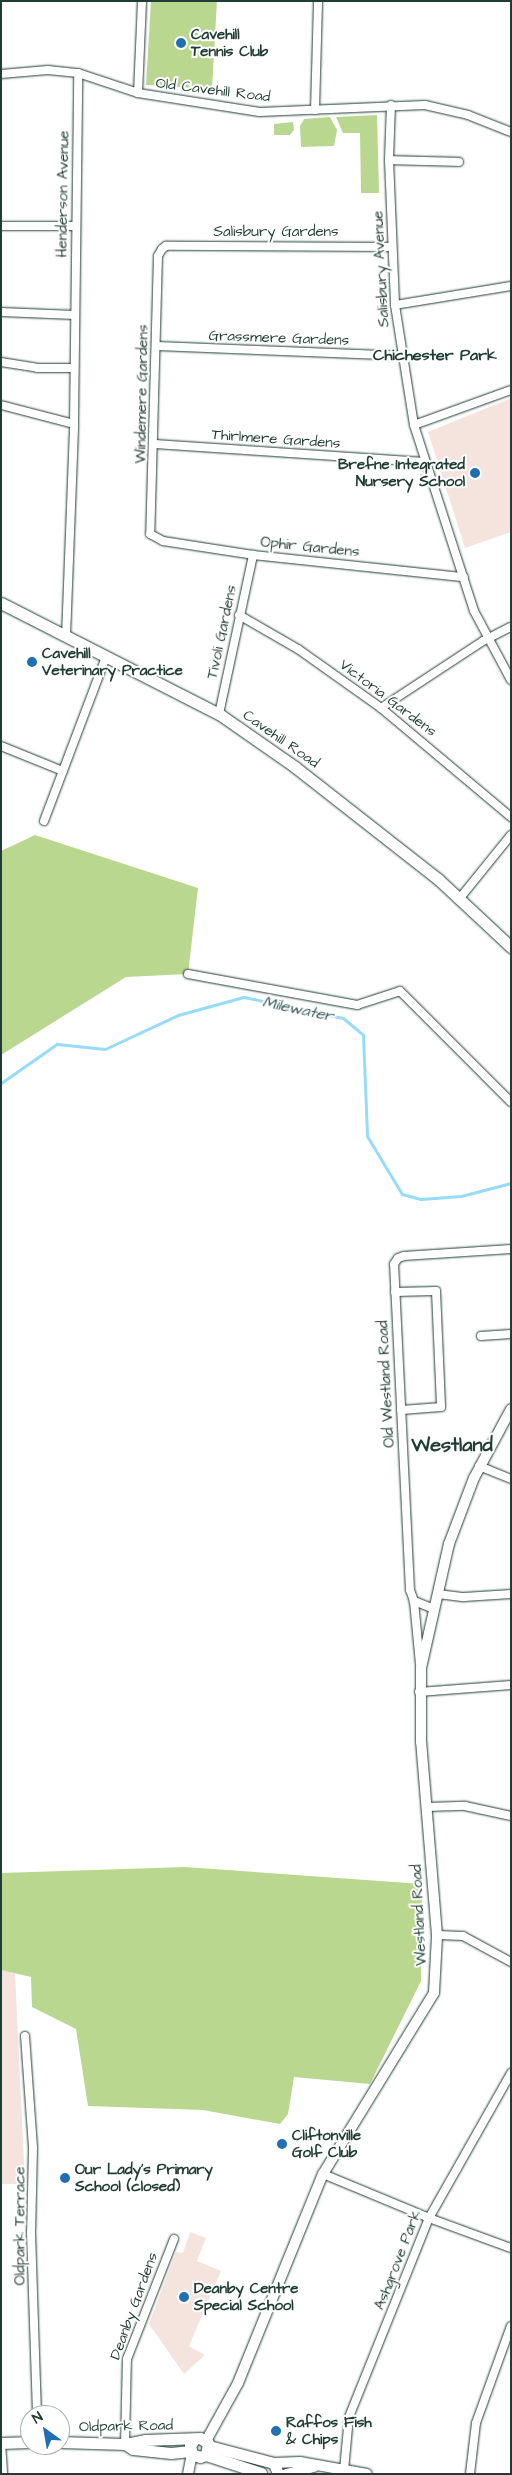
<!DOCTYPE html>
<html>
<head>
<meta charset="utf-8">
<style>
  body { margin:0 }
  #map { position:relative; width:512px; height:2475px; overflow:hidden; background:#fff; font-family:"Architects Daughter",sans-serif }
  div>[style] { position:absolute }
  .built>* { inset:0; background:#f4e4dd }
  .green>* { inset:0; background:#bad78f }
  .stream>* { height:3px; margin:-1.5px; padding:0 1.5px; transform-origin:1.5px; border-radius:1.5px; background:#96dcf9 }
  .roads { filter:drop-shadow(0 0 1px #1f3d34) drop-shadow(0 0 1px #1f3d34) }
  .minor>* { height:8px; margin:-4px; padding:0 4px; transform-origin:4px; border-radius:4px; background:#fff }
  .tertiary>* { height:10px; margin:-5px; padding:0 5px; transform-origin:5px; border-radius:5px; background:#fff }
  .secondary>* { height:11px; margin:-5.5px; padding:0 5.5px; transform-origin:5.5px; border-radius:5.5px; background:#fff }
  .dots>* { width:14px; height:14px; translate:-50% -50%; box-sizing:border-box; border:2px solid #fff; border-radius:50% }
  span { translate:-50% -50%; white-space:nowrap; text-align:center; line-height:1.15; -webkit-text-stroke:4px #fff; paint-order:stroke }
  .poi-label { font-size:15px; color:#1f3d34; font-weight:700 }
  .left { translate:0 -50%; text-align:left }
  .right { translate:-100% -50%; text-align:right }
  .street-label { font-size:15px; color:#1f3d34 }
  .neighbourhood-label { font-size:16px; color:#1f3d34; font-weight:700 }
  .water-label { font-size:16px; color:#375d5b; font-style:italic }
  .district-label { font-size:20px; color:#1f3d34; font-weight:700 }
  .frame { position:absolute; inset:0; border:2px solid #1f3d34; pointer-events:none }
  .north { position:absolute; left:20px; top:2405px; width:50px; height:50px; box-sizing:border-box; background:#fff; border:1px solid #a5b1ae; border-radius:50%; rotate:328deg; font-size:14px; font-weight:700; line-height:20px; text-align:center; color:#1f3d34 }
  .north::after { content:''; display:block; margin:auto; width:18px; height:22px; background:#1f6fb2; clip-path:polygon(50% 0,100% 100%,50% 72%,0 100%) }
</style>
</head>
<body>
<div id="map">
  <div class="built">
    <i style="clip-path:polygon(511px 398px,511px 532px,465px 548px,428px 432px)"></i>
    <i style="clip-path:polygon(1px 1970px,15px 1973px,25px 2184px,1px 2184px)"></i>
    <i style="clip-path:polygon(190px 2232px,206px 2238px,197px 2261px,221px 2271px,189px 2346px,205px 2355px,184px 2374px,149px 2324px,176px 2252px,183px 2253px)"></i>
  </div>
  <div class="green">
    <i style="clip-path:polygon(151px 1px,217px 1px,212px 89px,146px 85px)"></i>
    <i style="clip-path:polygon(377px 115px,379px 193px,361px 193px,360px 133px,343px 133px,336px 117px)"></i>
    <i style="clip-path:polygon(330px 117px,337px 130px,334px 146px,301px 147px,300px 126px,304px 119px)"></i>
    <i style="clip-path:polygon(293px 122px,294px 130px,290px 135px,274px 135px,274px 124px)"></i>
    <i style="clip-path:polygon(35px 835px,198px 888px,188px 974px,126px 977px,1px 1055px,1px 851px)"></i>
    <i style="clip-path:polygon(185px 1867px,422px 1884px,421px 1981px,370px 2084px,294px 2077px,288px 2114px,280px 2124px,203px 2110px,88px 2106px,76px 2029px,32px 2007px,31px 1977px,1px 1970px,1px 1873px)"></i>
  </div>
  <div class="stream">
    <i style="left:1px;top:1083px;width:68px;rotate:-34.9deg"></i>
    <i style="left:57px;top:1044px;width:48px;rotate:5.9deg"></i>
    <i style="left:105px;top:1049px;width:81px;rotate:-25deg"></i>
    <i style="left:178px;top:1015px;width:68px;rotate:-15.3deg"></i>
    <i style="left:244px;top:997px;width:101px;rotate:12deg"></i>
    <i style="left:343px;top:1018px;width:26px;rotate:40deg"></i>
    <i style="left:363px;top:1035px;width:101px;rotate:87.7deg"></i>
    <i style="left:367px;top:1136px;width:68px;rotate:58.9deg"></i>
    <i style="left:402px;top:1194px;width:20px;rotate:15deg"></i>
    <i style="left:421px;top:1199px;width:40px;rotate:-4.3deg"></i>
    <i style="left:461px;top:1196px;width:52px;rotate:-14.6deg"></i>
  </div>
  <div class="roads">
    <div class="minor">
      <i style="left:1px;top:74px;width:47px;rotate:-4.9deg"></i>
      <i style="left:48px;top:70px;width:30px;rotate:6deg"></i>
      <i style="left:78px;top:73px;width:63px;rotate:18.4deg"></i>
      <i style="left:138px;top:93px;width:123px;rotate:8.9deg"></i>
      <i style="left:260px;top:112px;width:165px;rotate:-2.4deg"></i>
      <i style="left:425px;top:105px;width:44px;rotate:13.1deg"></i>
      <i style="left:468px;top:115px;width:46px;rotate:21.6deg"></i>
      <i style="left:138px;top:93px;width:92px;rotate:-87.5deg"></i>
      <i style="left:391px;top:105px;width:55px;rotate:92.1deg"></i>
      <i style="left:389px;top:160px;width:145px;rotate:87.6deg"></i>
      <i style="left:395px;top:305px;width:121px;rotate:81deg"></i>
      <i style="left:414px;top:425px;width:195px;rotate:72.1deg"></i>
      <i style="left:474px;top:611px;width:78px;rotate:61.8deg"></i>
      <i style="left:315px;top:110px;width:109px;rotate:-88.4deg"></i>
      <i style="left:389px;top:160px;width:70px;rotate:1.6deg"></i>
      <i style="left:1px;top:226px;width:75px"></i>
      <i style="left:392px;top:247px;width:226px;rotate:-179.7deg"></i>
      <i style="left:166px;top:246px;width:5px;rotate:143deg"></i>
      <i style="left:162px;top:249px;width:8px;rotate:120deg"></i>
      <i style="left:158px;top:256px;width:278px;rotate:91.6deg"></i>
      <i style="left:150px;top:534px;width:15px;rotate:28deg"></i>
      <i style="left:163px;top:541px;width:91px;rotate:8.8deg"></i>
      <i style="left:253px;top:555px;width:212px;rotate:6deg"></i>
      <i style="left:395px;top:305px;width:118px;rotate:-9.3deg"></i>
      <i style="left:1px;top:312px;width:74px;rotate:2.3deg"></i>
      <i style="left:157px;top:346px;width:244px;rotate:2.3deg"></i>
      <i style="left:1px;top:362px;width:36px;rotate:9deg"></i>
      <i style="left:37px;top:368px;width:37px"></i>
      <i style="left:1px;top:405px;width:75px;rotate:14.6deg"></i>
      <i style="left:414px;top:425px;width:103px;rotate:-19.8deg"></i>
      <i style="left:155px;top:444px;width:270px;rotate:3.8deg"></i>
      <i style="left:239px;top:615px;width:68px;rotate:30deg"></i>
      <i style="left:298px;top:649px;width:102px;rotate:35.4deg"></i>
      <i style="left:381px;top:708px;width:170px;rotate:40deg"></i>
      <i style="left:66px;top:637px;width:213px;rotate:-87.8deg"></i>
      <i style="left:74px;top:424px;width:351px;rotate:-89.3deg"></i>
      <i style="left:381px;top:708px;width:122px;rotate:-33.3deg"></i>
      <i style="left:483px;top:641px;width:31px;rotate:-27deg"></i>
      <i style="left:219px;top:714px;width:163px;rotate:-77.9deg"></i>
      <i style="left:1px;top:746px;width:67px;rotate:22deg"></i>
      <i style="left:44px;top:821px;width:175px;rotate:-69.3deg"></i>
      <i style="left:460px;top:898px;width:81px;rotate:-51deg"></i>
      <i style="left:188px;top:974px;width:172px;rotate:10.4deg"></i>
      <i style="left:357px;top:1005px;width:45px;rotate:-18deg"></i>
      <i style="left:400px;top:991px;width:157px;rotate:45deg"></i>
      <i style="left:395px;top:1292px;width:41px;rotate:-1.4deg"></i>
      <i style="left:436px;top:1291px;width:116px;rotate:87.5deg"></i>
      <i style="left:441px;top:1407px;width:40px;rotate:175.7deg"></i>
      <i style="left:481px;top:1336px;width:30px;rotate:-4deg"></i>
      <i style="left:479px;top:1466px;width:35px;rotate:22deg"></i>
      <i style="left:438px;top:1594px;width:26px;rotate:7deg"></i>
      <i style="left:464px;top:1597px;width:47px;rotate:-3.7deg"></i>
      <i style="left:414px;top:1601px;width:63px;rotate:84.6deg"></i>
      <i style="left:434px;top:1609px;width:22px;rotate:-158deg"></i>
      <i style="left:414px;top:1601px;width:12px;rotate:-110deg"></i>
      <i style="left:410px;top:1590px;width:326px;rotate:-92.8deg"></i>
      <i style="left:394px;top:1264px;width:7px;rotate:-56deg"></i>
      <i style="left:398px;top:1258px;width:6px;rotate:-18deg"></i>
      <i style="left:404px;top:1256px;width:107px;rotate:-3.7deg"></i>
      <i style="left:419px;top:1692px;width:92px;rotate:-4.4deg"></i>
      <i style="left:427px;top:1807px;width:38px;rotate:-2deg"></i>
      <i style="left:465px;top:1806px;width:47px;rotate:12.3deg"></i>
      <i style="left:437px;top:1935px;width:26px;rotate:2deg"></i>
      <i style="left:463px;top:1936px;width:55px;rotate:28.4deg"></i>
      <i style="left:25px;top:2036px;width:112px;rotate:85.9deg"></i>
      <i style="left:33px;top:2148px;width:85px;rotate:91.3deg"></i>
      <i style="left:31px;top:2233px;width:182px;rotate:88.1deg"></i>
      <i style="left:323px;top:2174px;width:115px;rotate:22.5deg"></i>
      <i style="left:429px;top:2218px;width:87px;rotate:20.1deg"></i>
      <i style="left:1px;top:2443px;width:31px;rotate:86deg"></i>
      <i style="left:125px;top:2444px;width:85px;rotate:-88.7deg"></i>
      <i style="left:127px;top:2359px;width:129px;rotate:-68.6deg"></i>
      <i style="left:344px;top:2470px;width:53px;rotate:-84.6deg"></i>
      <i style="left:349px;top:2417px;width:214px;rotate:-68.1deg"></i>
      <i style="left:429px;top:2218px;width:167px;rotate:-60.5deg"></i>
      <i style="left:470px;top:2474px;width:51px;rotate:-83.3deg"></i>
      <i style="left:476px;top:2423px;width:103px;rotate:-70.2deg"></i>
    </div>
    <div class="tertiary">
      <i style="left:206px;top:2441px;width:66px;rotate:-61.1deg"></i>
      <i style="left:238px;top:2383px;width:226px;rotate:-67.9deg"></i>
      <i style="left:323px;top:2174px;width:212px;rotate:-58.5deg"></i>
      <i style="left:434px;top:1993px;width:58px;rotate:-87deg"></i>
      <i style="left:437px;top:1935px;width:194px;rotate:-94.7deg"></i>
      <i style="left:421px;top:1742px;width:74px;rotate:-90deg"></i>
      <i style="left:421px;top:1668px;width:127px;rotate:-77.3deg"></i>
      <i style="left:449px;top:1544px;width:71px;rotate:-69.3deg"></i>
      <i style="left:474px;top:1478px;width:78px;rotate:-61.8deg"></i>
      <i style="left:274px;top:2463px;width:26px;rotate:-2deg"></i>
      <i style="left:300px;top:2462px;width:68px;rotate:10.2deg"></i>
      <i style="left:188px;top:2474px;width:20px;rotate:-79deg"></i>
      <i style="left:286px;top:2474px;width:29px;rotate:-14deg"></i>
    </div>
    <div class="secondary">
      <i style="left:1px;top:603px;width:245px;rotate:27deg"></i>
      <i style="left:219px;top:714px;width:93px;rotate:34.9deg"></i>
      <i style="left:295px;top:767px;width:182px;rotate:38.1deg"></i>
      <i style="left:438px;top:879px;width:100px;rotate:43deg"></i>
      <i style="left:60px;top:2442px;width:65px;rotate:1.8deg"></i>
      <i style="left:125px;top:2444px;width:20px;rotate:-11deg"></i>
      <i style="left:145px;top:2440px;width:55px;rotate:-2.1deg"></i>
      <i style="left:200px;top:2438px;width:9px;rotate:32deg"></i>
      <i style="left:208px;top:2443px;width:12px;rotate:99deg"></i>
      <i style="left:206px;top:2455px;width:6px;rotate:162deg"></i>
      <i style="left:200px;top:2457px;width:9px;rotate:-159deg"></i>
      <i style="left:192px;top:2454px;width:9px;rotate:-103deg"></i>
      <i style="left:190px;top:2445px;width:6px;rotate:-51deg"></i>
      <i style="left:1px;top:2443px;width:29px;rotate:-2deg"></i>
      <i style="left:125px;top:2444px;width:9px;rotate:32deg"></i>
      <i style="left:133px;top:2449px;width:38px;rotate:6deg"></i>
      <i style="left:171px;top:2453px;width:19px;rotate:-6deg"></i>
      <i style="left:209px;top:2446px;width:67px;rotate:14.7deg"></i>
      <i style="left:274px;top:2463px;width:12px;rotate:70deg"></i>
      <i style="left:206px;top:2455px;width:58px;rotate:18.1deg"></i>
    </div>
  </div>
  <div class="dots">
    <i style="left:181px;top:43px;background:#1f6fb2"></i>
    <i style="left:475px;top:473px;background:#1f6fb2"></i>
    <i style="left:32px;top:662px;background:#1f6fb2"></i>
    <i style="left:282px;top:2144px;background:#1f6fb2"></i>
    <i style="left:65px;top:2178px;background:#1f6fb2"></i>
    <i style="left:184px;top:2297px;background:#1f6fb2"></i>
    <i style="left:276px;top:2431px;background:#1f6fb2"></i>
  </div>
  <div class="poi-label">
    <span class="left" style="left:191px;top:43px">Cavehill<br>Tennis Club</span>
    <span class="right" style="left:465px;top:473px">Brefne Integrated<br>Nursery School</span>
    <span class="left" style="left:42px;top:662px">Cavehill<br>Veterinary Practice</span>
    <span class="left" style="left:292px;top:2144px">Cliftonville<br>Golf Club</span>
    <span class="left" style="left:75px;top:2178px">Our Lady's Primary<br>School (closed)</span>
    <span class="left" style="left:194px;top:2297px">Deanby Centre<br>Special School</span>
    <span class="left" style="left:286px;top:2431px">Raffos Fish<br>&amp; Chips</span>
  </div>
  <div class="street-label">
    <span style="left:213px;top:90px;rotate:7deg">Old Cavehill Road</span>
    <span style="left:63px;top:194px;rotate:-89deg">Henderson Avenue</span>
    <span style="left:276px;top:232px">Salisbury Gardens</span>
    <span style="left:381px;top:269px;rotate:-93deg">Salisbury Avenue</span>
    <span style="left:279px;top:338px;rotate:2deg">Grassmere Gardens</span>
    <span style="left:142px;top:394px;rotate:-89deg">Windemere Gardens</span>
    <span style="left:276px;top:439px;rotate:4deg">Thirlmere Gardens</span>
    <span style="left:310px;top:547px;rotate:6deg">Ophir Gardens</span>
    <span style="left:222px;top:632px;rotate:-78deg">Tivoli Gardens</span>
    <span style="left:388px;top:698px;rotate:37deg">Victoria Gardens</span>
    <span style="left:281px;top:739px;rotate:35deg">Cavehill Road</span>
    <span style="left:386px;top:1384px;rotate:-93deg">Old Westland Road</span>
    <span style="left:419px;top:1915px;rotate:-93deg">Westland Road</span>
    <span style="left:20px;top:2226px;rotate:-90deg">Oldpark Terrace</span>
    <span style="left:398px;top:2260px;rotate:-69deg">Ashgrove Park</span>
    <span style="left:134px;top:2306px;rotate:-70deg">Deanby Gardens</span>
    <span style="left:126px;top:2426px;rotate:-1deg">Oldpark Road</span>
  </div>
  <div class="neighbourhood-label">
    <span style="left:435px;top:355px">Chichester Park</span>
  </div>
  <div class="water-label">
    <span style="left:298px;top:1009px;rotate:12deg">Milewater</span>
  </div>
  <div class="district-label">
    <span style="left:452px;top:1445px">Westland</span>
  </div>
  <div class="frame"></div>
  <div class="north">N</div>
</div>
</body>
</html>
